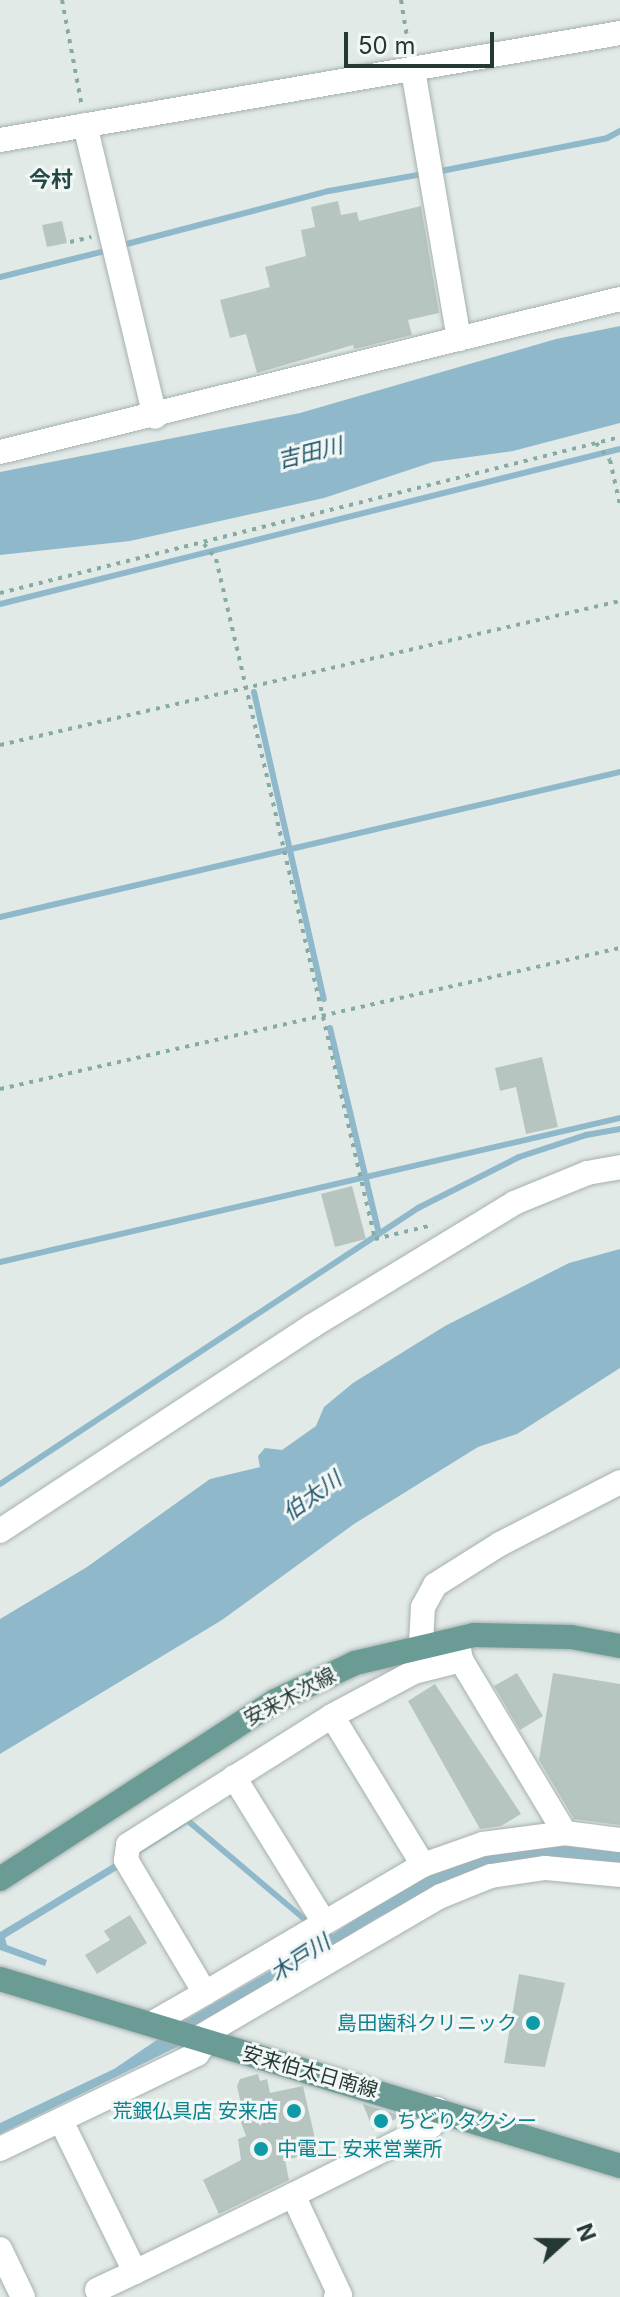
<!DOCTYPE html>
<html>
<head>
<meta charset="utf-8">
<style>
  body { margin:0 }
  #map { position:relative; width:620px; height:2297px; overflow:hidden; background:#e2eae8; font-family:Inter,"Noto Sans JP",sans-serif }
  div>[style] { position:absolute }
  .water>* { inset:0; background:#8fb9ca }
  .stream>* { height:6px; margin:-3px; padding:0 3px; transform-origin:3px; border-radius:3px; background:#8fb9ca }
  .building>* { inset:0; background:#b7c5c1 }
  .path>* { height:4px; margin-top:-2px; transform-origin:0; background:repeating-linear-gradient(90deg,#86aba4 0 4px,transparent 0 10px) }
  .roads { filter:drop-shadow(0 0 2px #a5b1af) drop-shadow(0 0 2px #a5b1af) }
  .minor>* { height:24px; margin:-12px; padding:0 12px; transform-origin:12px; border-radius:12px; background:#fff }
  .major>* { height:24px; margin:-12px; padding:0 12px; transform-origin:12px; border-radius:12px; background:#6b9b95 }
  .dots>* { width:22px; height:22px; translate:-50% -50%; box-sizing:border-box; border:4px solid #f2f7f5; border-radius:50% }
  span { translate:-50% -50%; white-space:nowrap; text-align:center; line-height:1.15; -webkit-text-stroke:6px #f2f7f5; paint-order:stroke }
  .street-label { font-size:20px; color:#243936 }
  .culture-label { font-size:20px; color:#0d838f }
  .right { translate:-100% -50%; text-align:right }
  .left { translate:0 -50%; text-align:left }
  .neighbourhood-label { font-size:22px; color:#224945; font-weight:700 }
  .water-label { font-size:22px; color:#24596f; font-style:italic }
  .north { position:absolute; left:524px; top:2201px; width:80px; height:80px; -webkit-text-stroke:6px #f2f7f5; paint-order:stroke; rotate:69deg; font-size:22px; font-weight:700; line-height:32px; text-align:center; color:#243936 }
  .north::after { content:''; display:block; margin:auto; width:28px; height:36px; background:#243936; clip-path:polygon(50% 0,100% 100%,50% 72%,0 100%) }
  .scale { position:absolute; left:344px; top:32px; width:150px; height:36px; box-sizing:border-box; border:4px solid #243936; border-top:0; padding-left:10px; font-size:24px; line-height:28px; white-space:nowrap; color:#243936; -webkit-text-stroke:6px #f2f7f5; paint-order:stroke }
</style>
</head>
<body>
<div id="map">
  <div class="water">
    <i style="clip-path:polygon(620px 326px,620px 423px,513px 451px,433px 462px,324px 498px,130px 541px,0 555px,0 472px,300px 413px,556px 339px)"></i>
    <i style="clip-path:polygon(620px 1249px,620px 1368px,517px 1434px,478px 1447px,354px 1524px,222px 1620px,0 1754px,0 1619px,87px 1567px,210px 1479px,260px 1467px,258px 1456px,265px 1448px,282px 1450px,316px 1426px,324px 1407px,353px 1383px,445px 1326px,569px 1263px)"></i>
    <i style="clip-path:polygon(187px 1816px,312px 1922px,307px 1925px,187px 1824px,133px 1858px,133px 1851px)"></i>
    <i style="clip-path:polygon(563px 1846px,620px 1852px,620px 1867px,444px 1884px,377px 1918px,197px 2032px,175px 2026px,325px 1939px,319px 1933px,324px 1930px,333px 1934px,413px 1882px,469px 1858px)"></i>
    <i style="clip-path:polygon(118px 1861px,122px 1867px,5px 1938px,7px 1945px,47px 1960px,45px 1966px,0 1950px,0 1932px)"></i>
    <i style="clip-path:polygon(167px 2033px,189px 2041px,0 2134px,0 2123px,114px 2069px)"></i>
  </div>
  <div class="stream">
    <i style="left:436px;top:172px;width:174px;rotate:-11.2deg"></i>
    <i style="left:607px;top:138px;width:15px;rotate:-28deg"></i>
    <i style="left:119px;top:246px;width:217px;rotate:-14.7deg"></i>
    <i style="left:329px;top:191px;width:96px;rotate:-10.3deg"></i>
    <i style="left:0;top:277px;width:112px;rotate:-13.9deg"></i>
    <i style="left:0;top:604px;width:639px;rotate:-14.04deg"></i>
    <i style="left:254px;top:692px;width:315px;rotate:77.2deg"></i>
    <i style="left:0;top:917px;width:637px;rotate:-13.16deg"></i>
    <i style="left:330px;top:1028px;width:211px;rotate:76.6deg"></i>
    <i style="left:0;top:1262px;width:637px;rotate:-13.08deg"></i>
    <i style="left:0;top:1484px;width:501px;rotate:-33.44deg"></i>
    <i style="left:418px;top:1208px;width:113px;rotate:-26.8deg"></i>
    <i style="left:519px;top:1157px;width:71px;rotate:-18.2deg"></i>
    <i style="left:586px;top:1135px;width:35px;rotate:-10deg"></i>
  </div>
  <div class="building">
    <i style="clip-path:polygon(338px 201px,341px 215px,357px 212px,359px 221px,421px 206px,439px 313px,408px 320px,412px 335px,354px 349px,353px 345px,257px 373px,246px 334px,230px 338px,220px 300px,270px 287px,265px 267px,306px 256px,301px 230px,315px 227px,311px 207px)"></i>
    <i style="clip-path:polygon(62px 221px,67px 243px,47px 247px,42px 225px)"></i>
    <i style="clip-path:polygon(542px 1057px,558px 1127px,526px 1134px,516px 1087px,500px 1091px,495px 1068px)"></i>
    <i style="clip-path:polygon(352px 1186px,366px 1239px,335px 1247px,321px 1194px)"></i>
    <i style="clip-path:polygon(517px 1673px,543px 1716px,520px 1730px,494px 1686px)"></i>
    <i style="clip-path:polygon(553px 1673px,620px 1684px,620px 1825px,574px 1819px,539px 1760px)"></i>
    <i style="clip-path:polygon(435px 1684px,521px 1814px,501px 1826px,480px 1829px,408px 1701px)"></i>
    <i style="clip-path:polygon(130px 1915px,147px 1943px,97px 1974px,85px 1955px,110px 1940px,104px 1931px)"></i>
    <i style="clip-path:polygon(519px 1974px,565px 1983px,545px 2067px,504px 2063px)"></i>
    <i style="clip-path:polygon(258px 2074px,260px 2081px,267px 2079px,270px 2093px,303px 2086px,318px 2152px,285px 2160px,289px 2180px,219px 2214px,203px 2180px,241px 2160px,238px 2139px,246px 2136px,235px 2106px,241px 2104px,237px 2086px,240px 2079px)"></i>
    <i style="clip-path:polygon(363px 2104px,402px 2116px,373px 2130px)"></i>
  </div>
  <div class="path">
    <i style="left:62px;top:0;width:109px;rotate:79.4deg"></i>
    <i style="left:401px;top:0;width:50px;rotate:80.7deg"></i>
    <i style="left:70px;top:242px;width:22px;rotate:-13deg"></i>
    <i style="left:596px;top:443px;width:22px;rotate:51deg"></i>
    <i style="left:610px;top:460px;width:46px;rotate:77.5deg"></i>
    <i style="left:204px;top:544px;width:19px;rotate:51deg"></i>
    <i style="left:216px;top:559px;width:698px;rotate:76.84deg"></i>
    <i style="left:375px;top:1239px;width:60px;rotate:-13.6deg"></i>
    <i style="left:0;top:593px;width:639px;rotate:-14.12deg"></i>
    <i style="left:0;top:745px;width:637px;rotate:-13.08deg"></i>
    <i style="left:0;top:1089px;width:636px;rotate:-12.81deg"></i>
  </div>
  <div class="roads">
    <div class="minor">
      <i style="left:413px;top:70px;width:273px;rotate:80.3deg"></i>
      <i style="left:85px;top:125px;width:300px;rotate:76.5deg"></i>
      <i style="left:0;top:140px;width:629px;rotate:-9.79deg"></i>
      <i style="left:0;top:452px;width:639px;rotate:-13.86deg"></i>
      <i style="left:0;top:1531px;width:373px;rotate:-33.3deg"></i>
      <i style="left:312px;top:1326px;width:237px;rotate:-31.3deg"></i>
      <i style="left:514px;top:1203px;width:79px;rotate:-22.3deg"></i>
      <i style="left:587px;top:1173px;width:34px;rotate:-10deg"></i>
      <i style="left:421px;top:1644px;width:37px;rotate:-87deg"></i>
      <i style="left:423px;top:1607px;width:25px;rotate:-61deg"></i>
      <i style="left:435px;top:1585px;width:77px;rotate:-32.2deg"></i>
      <i style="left:500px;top:1544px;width:135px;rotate:-27.3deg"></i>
      <i style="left:458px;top:1644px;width:16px;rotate:79deg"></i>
      <i style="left:461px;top:1660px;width:202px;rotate:59deg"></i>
      <i style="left:565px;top:1833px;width:55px;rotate:7.3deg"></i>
      <i style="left:461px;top:1660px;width:49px;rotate:165.7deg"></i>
      <i style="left:414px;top:1672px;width:93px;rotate:151.8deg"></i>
      <i style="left:332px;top:1716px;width:175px;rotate:58.6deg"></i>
      <i style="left:423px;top:1865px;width:64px;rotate:-19.3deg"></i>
      <i style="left:483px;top:1844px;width:83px;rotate:-7.6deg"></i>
      <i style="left:234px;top:1777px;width:171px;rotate:58.2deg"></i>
      <i style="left:205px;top:1993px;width:253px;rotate:-30.4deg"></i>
      <i style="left:151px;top:2024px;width:62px;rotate:-29.9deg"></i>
      <i style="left:205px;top:1993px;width:155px;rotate:-120.7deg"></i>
      <i style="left:126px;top:1860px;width:15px;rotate:-82deg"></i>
      <i style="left:128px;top:1845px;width:241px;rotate:-32.3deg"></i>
      <i style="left:196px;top:2039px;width:284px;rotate:-30.3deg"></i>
      <i style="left:441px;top:1896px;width:54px;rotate:-21.8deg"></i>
      <i style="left:491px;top:1876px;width:55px;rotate:-8.4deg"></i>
      <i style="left:545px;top:1868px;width:75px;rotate:5.3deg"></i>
      <i style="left:66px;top:2131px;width:157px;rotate:63.9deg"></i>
      <i style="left:135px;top:2272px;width:42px;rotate:154.7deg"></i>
      <i style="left:0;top:2149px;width:219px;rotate:-25.7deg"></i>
      <i style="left:197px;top:2054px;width:15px;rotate:-53deg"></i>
      <i style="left:0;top:2249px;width:53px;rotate:64.4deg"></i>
      <i style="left:135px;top:2272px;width:176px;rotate:-26deg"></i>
      <i style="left:336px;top:2297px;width:4px;rotate:-27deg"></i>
      <i style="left:340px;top:2295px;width:110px;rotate:-115.2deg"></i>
      <i style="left:293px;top:2195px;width:154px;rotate:-26.6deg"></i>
      <i style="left:431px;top:2126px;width:18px;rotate:-71deg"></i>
    </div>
    <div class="major">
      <i style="left:0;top:1879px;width:328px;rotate:-32.9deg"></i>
      <i style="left:275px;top:1701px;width:89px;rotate:-25.4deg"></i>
      <i style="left:355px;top:1663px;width:122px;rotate:-13.2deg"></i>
      <i style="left:474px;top:1635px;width:97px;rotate:1.2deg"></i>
      <i style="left:571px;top:1637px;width:50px;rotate:10.4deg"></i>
      <i style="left:0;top:1979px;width:648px;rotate:16.78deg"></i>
    </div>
  </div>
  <div class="dots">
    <i style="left:533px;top:2023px;background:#0f9aa8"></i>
    <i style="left:294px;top:2111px;background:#0f9aa8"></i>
    <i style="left:381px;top:2121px;background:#0f9aa8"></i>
    <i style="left:261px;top:2149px;background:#0f9aa8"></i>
  </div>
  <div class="street-label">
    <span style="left:290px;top:1697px;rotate:-28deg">安来木次線</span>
    <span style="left:310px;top:2072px;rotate:16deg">安来伯太日南線</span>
  </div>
  <div class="culture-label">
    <span class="right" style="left:517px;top:2023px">島田歯科クリニック</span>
    <span class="right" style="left:278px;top:2111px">荒銀仏具店 安来店</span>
    <span class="left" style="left:397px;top:2121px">ちどりタクシー</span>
    <span class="left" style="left:277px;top:2149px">中電工 安来営業所</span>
  </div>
  <div class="neighbourhood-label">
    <span style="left:51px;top:180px">今村</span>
  </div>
  <div class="water-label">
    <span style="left:310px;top:453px;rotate:-14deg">吉田川</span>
    <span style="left:312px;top:1496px;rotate:-36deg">伯太川</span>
    <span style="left:300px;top:1958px;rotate:-33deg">木戸川</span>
  </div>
  <div class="north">N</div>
  <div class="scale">50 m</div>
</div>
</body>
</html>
